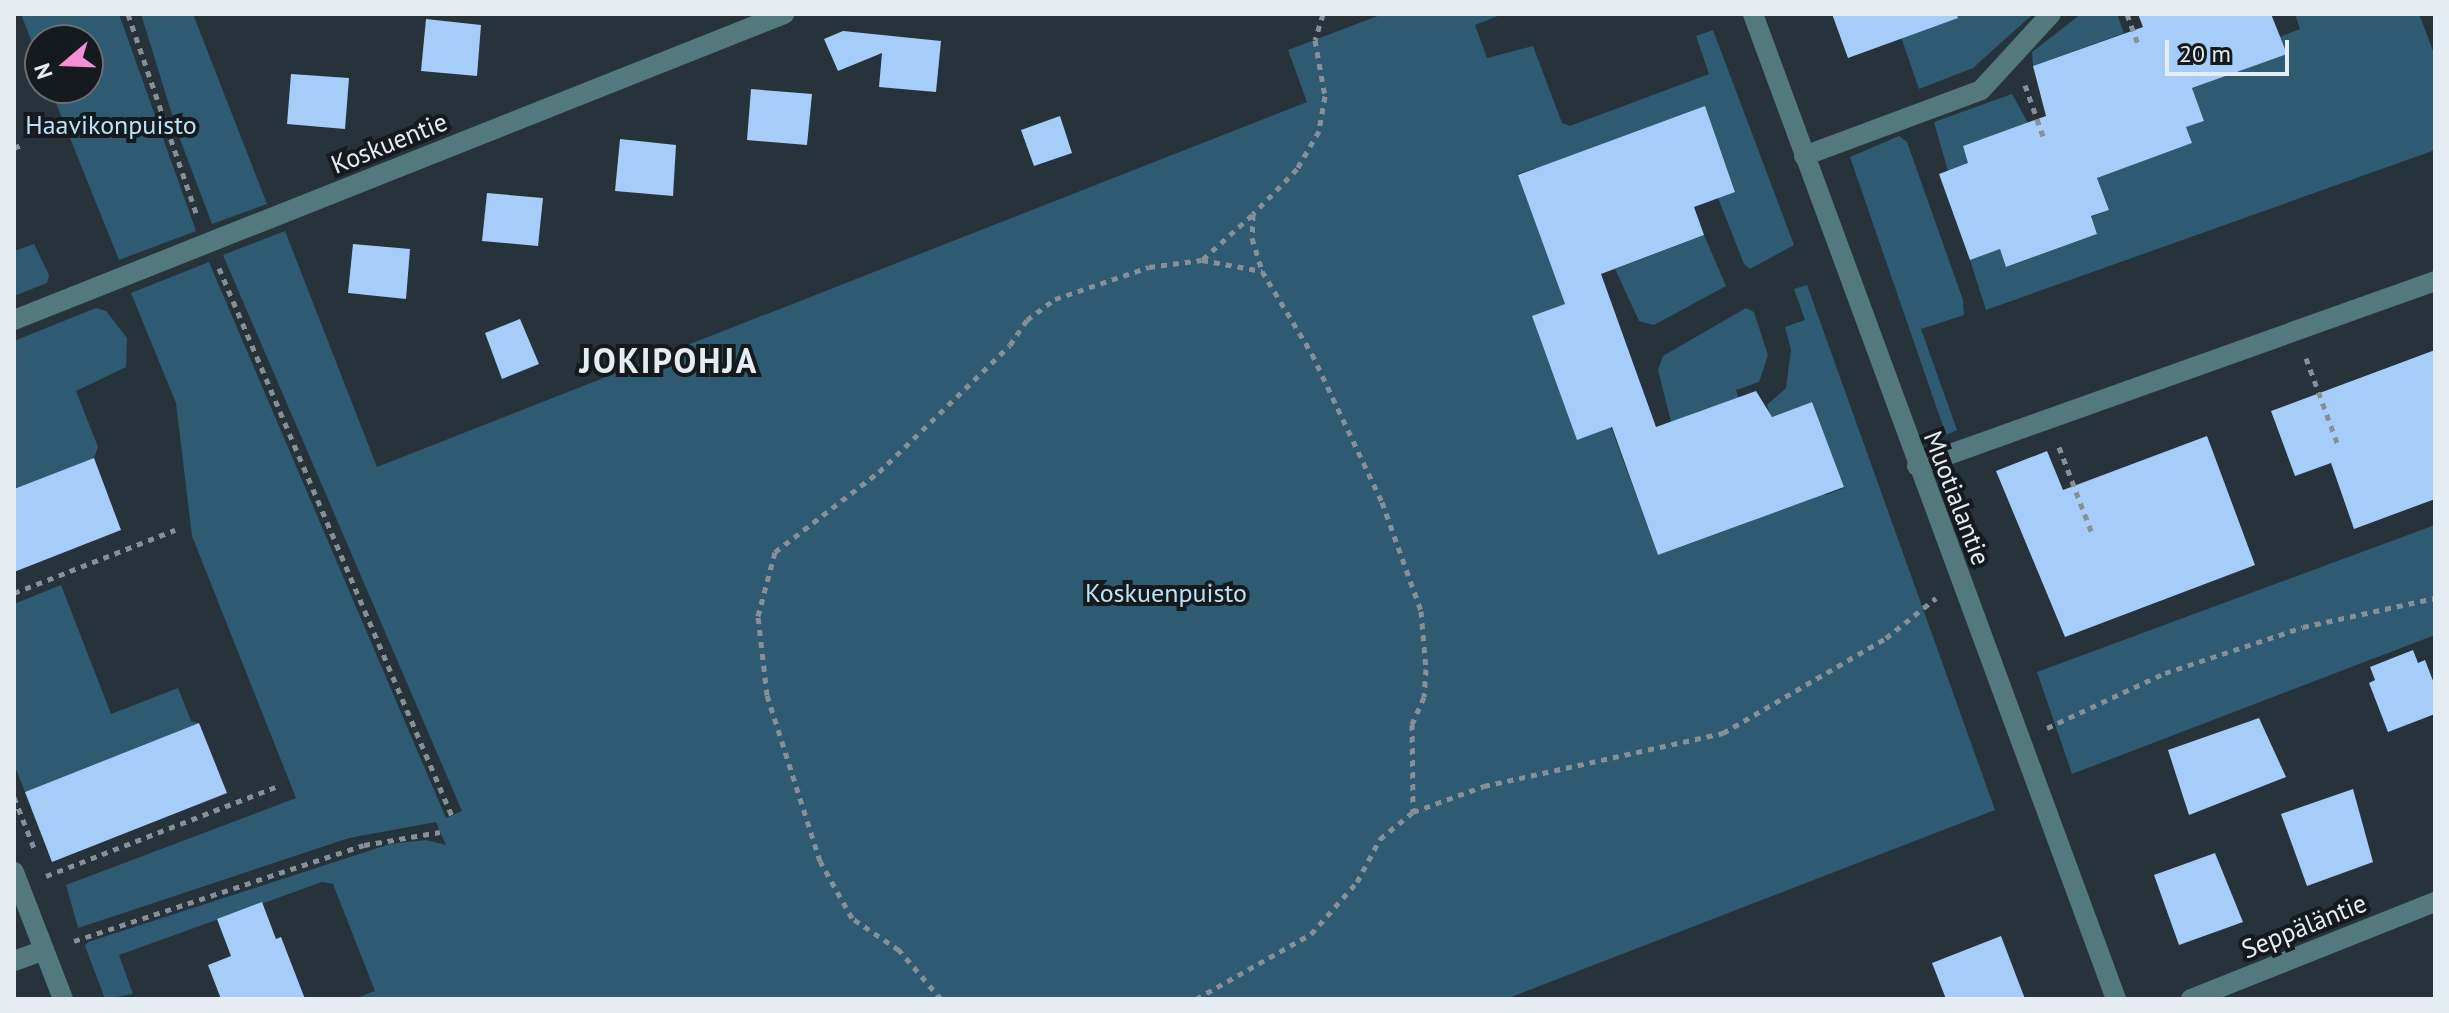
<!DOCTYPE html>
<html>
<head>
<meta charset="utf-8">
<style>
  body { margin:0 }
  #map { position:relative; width:2449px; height:1013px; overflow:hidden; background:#26333a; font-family:"PT Sans",sans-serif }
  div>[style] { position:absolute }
  .green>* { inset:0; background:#2e5b71 }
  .building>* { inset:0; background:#a6ccf9 }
  .path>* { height:5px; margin-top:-2.5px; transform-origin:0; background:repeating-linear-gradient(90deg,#869197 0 6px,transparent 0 12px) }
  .minor>* { height:20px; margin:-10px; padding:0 10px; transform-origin:10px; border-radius:10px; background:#53787e }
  span { translate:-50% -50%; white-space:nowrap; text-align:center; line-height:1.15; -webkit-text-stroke:8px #141a1d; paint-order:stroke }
  .park-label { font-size:26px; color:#bbe2f6 }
  .street-label { font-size:26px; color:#e5edf2 }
  .district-label { font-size:34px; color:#e5edf2; font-weight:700; letter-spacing:2px }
  .frame { position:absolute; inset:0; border:16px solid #e5edf2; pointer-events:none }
  .north { position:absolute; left:24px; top:24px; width:80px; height:80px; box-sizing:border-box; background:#141a1d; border:2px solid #686e72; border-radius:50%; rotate:251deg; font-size:22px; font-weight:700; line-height:32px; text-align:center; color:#e5edf2 }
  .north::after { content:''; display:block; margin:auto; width:28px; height:36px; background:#f491d4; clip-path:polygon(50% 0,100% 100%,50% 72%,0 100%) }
  .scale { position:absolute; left:2165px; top:40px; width:124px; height:36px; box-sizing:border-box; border:4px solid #e5edf2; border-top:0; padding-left:10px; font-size:24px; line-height:28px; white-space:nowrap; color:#e5edf2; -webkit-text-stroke:6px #141a1d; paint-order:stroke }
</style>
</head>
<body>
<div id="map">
  <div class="green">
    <i style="clip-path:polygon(21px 14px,119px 14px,196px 231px,119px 260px,50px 88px,88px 88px,88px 40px,40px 40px,40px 63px)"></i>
    <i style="clip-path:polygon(141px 14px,193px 14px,267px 204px,212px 224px,178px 134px)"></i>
    <i style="clip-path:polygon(1383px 14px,1503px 14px,1475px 25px,1487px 58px,1533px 46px,1562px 123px,1570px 126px,1709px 74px,1696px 36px,1713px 30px,1794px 245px,1750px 269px,1744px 264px,1718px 198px,1735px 191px,1705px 107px,1541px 183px,1535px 168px,1518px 174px,1565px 304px,1533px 316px,1611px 427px,1658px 555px,1749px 522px,1819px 478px,1825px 495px,1844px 488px,1812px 402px,1771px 417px,1767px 405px,1786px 388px,1791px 350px,1785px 327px,1805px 320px,1794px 289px,1807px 285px,1995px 810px,1506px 999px,354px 999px,375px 991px,333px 884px,322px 882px,119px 955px,133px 994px,105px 999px,85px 946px,88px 942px,390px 844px,426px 840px,446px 845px,436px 822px,349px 838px,78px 928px,66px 885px,296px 798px,192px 536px,176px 403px,131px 293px,209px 262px,446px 818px,462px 811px,223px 255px,285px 231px,377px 467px,1307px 102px,1288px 50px)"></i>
    <i style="clip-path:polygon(1893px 14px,2033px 14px,1973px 68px,1919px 89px)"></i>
    <i style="clip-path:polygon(2081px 14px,2117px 14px,2124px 33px,2033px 66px,2032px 52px)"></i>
    <i style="clip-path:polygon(2295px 14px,2419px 14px,2435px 56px,2435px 150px,1986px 310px,1970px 260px,2000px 249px,2007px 267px,2097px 234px,2091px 217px,2109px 210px,2097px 178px,2192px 143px,2186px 127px,2204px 121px,2192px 88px,2287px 53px,2280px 37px,2300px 29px)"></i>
    <i style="clip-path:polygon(2012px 94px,2028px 123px,1963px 146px,1969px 164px,1948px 171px,1934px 122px)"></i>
    <i style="clip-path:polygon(1899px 136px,1907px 142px,1963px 300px,1964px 315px,1921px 329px,1957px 430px,1946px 435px,1850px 157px)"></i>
    <i style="clip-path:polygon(1704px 235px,1726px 286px,1654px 325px,1639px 321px,1615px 269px)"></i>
    <i style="clip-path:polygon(34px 244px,49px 275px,47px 283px,14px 296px,14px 251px)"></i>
    <i style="clip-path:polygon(96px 308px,106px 311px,127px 338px,126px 367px,76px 391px,98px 447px,94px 458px,14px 489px,14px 341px)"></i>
    <i style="clip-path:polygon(1746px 308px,1754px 312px,1768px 355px,1759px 382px,1736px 390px,1744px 414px,1705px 409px,1671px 422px,1658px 370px,1663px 356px)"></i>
    <i style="clip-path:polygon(2435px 525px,2435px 635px,2072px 774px,2037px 672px)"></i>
    <i style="clip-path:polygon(61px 585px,111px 714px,178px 688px,191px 721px,199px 723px,25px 792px,14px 764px,14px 604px)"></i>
  </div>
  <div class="building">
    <i style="clip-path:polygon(1832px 14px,1957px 14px,1958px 18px,1848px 58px)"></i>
    <i style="clip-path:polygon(2138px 14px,2271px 14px,2287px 54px,2192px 88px,2204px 121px,2186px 127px,2192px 143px,2097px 178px,2109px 210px,2091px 216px,2097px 234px,2006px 267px,2000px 249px,1970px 260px,1939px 174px,1968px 163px,1963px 146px,2046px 116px,2033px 66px,2143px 27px)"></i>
    <i style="clip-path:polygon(426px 19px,481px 25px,477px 76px,421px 71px)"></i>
    <i style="clip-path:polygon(843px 31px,941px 41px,936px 92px,879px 87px,882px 53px,838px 71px,824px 39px)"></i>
    <i style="clip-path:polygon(291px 74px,349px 78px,345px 129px,287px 124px)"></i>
    <i style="clip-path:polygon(751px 89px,812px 94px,807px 145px,747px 140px)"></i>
    <i style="clip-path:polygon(1705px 106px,1735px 192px,1694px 207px,1704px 235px,1601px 274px,1656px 427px,1756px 391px,1772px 417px,1812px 402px,1844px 487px,1658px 555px,1612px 427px,1577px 440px,1532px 316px,1565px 304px,1518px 175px)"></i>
    <i style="clip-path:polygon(1060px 116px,1072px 153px,1034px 166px,1021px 130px)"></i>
    <i style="clip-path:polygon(620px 139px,676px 145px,673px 196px,615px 191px)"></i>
    <i style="clip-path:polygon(487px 193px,543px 198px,538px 246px,482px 241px)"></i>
    <i style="clip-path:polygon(353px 244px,410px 249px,406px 299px,348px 293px)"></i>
    <i style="clip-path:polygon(520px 319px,539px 364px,502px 379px,485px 333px)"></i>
    <i style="clip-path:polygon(2435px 350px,2435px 499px,2354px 529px,2331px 463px,2295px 476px,2271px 411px)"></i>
    <i style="clip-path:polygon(2207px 436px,2255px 565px,2065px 637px,1996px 471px,2047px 451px,2063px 490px)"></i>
    <i style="clip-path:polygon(94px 458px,121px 530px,14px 572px,14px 489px)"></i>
    <i style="clip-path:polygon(2413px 650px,2418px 663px,2425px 660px,2435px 686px,2435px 714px,2388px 732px,2369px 683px,2375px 680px,2370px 667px)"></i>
    <i style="clip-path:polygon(2259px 718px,2286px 777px,2189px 815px,2168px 750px)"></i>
    <i style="clip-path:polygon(199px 723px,227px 793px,52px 862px,25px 792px)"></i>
    <i style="clip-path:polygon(2353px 789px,2373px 862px,2307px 886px,2281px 814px)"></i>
    <i style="clip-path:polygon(2215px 853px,2243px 922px,2179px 945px,2154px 875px)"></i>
    <i style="clip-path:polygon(262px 902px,276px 939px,281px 937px,305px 999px,221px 999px,208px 965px,231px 956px,217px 919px)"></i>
    <i style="clip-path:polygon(2001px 936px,2025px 999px,1946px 999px,1932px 963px)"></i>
  </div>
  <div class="path">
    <i style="left:128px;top:14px;width:213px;rotate:71.1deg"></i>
    <i style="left:1323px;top:14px;width:27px;rotate:107deg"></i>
    <i style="left:1315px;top:40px;width:57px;rotate:79.9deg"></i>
    <i style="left:1325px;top:96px;width:36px;rotate:100deg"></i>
    <i style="left:1319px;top:131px;width:44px;rotate:120.1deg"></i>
    <i style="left:1297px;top:169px;width:63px;rotate:134.4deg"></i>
    <i style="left:1253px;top:214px;width:24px;rotate:92deg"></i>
    <i style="left:1252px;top:238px;width:34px;rotate:73deg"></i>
    <i style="left:1262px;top:271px;width:97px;rotate:58.9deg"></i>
    <i style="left:1312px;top:354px;width:164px;rotate:64.7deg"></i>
    <i style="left:1382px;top:502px;width:116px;rotate:70.3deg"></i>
    <i style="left:1421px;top:611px;width:58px;rotate:85.1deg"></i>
    <i style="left:1426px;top:669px;width:28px;rotate:94deg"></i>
    <i style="left:1424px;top:697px;width:30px;rotate:114deg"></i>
    <i style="left:1412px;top:724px;width:88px;rotate:89.3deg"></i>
    <i style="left:2127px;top:14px;width:35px;rotate:70deg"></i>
    <i style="left:2025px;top:85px;width:54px;rotate:70.6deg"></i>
    <i style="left:14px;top:148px;width:8px;rotate:-23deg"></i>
    <i style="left:1252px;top:215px;width:67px;rotate:138deg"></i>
    <i style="left:1202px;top:260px;width:61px;rotate:10.4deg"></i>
    <i style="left:219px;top:268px;width:595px;rotate:66.97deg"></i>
    <i style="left:2306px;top:358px;width:93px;rotate:69.8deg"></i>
    <i style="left:2059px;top:447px;width:95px;rotate:69.1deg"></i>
    <i style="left:14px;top:593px;width:173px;rotate:-21.4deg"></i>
    <i style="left:2047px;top:728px;width:130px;rotate:-25deg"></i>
    <i style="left:2165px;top:673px;width:145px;rotate:-18.4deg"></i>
    <i style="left:2303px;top:627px;width:135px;rotate:-12.4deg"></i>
    <i style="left:14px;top:797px;width:55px;rotate:68.6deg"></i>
    <i style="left:46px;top:876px;width:246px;rotate:-21.2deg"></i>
    <i style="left:74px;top:941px;width:305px;rotate:-18.3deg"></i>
    <i style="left:364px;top:845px;width:77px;rotate:-9.7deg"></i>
    <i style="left:941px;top:999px;width:65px;rotate:-130.6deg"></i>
    <i style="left:899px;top:950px;width:57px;rotate:-145.8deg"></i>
    <i style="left:852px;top:918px;width:65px;rotate:-119.3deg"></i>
    <i style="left:820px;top:861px;width:174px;rotate:-107.7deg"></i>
    <i style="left:767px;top:695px;width:80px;rotate:-96.5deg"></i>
    <i style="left:758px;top:616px;width:66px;rotate:-75.1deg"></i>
    <i style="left:775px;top:552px;width:131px;rotate:-37.6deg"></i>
    <i style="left:879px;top:472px;width:182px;rotate:-44.1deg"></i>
    <i style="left:1010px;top:345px;width:30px;rotate:-56deg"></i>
    <i style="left:1027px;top:320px;width:35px;rotate:-37deg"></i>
    <i style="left:1055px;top:299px;width:99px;rotate:-18.8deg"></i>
    <i style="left:1149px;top:267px;width:53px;rotate:-7.5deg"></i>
    <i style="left:1196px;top:999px;width:132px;rotate:-29.5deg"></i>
    <i style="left:1311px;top:934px;width:69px;rotate:-48.5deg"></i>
    <i style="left:1357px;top:882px;width:49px;rotate:-61.9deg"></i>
    <i style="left:1380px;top:839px;width:43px;rotate:-39.3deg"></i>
    <i style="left:1413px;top:812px;width:76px;rotate:-20.1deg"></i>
    <i style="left:1484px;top:786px;width:245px;rotate:-12.5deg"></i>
    <i style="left:1723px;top:733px;width:189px;rotate:-30.2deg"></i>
    <i style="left:1886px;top:638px;width:64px;rotate:-38.7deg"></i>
  </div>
  <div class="minor">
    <i style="left:1753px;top:14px;width:1050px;rotate:69.77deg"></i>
    <i style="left:1804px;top:156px;width:189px;rotate:-20.4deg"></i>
    <i style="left:1981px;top:90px;width:103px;rotate:-47.4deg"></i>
    <i style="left:14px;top:320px;width:829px;rotate:-21.67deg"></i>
    <i style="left:1917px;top:466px;width:550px;rotate:-19.65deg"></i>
    <i style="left:14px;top:872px;width:136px;rotate:68.9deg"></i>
    <i style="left:14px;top:961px;width:32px;rotate:-20deg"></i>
    <i style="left:2191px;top:999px;width:263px;rotate:-21.7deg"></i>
  </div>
  <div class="park-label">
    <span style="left:111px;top:125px">Haavikonpuisto</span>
    <span style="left:1166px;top:593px">Koskuenpuisto</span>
  </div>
  <div class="street-label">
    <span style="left:389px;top:143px;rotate:-22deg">Koskuentie</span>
    <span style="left:1957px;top:498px;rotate:69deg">Muotialantie</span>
    <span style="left:2304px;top:926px;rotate:-22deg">Seppäläntie</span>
  </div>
  <div class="district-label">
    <span style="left:669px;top:361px">JOKIPOHJA</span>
  </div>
  <div class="frame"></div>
  <div class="north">N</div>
  <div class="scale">20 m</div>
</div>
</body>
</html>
